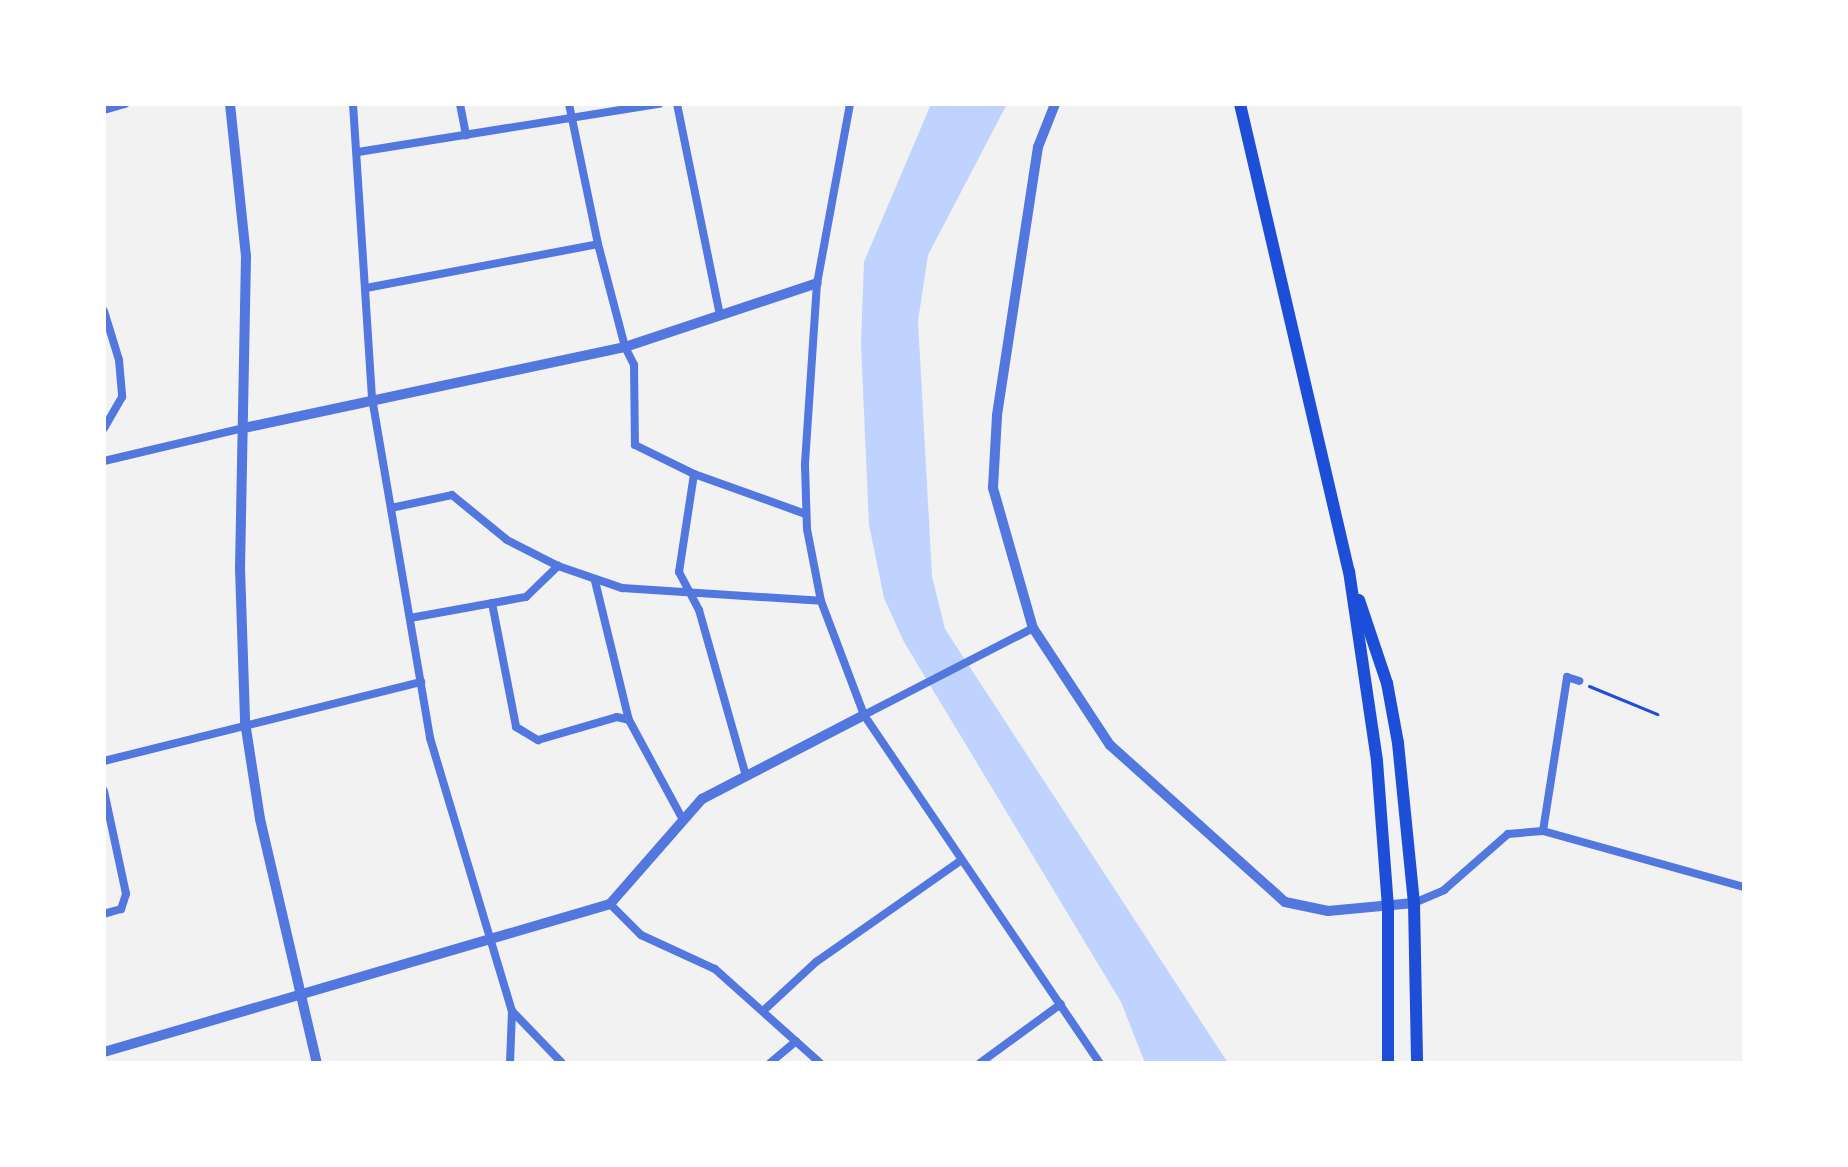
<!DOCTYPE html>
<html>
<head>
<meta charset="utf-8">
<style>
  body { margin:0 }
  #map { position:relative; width:1848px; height:1167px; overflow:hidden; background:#f2f2f2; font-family:"Public Sans",sans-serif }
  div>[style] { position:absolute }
  .water>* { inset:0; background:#bfd3fe }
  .path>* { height:3px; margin:-1.5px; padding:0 1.5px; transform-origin:1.5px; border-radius:1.5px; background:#1d4ed8 }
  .minor>* { height:8px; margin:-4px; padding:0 4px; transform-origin:4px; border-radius:4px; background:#5277de }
  .tertiary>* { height:10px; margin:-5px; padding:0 5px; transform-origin:5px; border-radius:5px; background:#5277de }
  .primary>* { height:12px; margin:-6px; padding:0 6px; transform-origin:6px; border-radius:6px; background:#1d4ed8 }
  span { translate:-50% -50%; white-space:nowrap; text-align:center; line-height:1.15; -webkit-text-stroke:6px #fff; paint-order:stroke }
  .frame { position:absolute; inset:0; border:106px solid #fff; pointer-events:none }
</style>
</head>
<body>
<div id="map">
  <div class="water">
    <i style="clip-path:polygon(931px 104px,1007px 104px,928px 255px,918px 321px,932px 576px,945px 629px,1228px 1063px,1145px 1063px,1121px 1002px,904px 642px,884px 598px,869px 525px,861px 344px,864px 262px)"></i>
  </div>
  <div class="path">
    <i style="left:1589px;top:686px;width:74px;rotate:22.4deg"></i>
  </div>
  <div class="minor">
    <i style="left:353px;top:104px;width:295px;rotate:86.3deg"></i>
    <i style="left:372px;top:398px;width:345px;rotate:80.3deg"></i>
    <i style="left:430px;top:738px;width:285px;rotate:73.3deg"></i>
    <i style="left:512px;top:1011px;width:52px;rotate:92.2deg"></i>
    <i style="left:460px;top:104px;width:32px;rotate:79deg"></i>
    <i style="left:569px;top:104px;width:143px;rotate:78.3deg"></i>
    <i style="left:598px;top:244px;width:106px;rotate:75.3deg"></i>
    <i style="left:625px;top:347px;width:20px;rotate:63deg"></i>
    <i style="left:634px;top:365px;width:80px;rotate:89.3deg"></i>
    <i style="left:635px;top:445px;width:66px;rotate:26.2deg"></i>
    <i style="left:694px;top:474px;width:119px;rotate:19.7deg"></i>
    <i style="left:677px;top:104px;width:216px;rotate:78.5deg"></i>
    <i style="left:850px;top:104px;width:182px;rotate:100.4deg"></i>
    <i style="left:817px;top:283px;width:183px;rotate:93.8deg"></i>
    <i style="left:805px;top:466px;width:63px;rotate:88.2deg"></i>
    <i style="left:807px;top:529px;width:73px;rotate:79deg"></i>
    <i style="left:821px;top:601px;width:122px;rotate:69.3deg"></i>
    <i style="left:864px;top:715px;width:420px;rotate:55.9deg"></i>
    <i style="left:104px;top:110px;width:22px;rotate:-16deg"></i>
    <i style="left:358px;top:152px;width:305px;rotate:-9.1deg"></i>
    <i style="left:366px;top:288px;width:236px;rotate:-10.7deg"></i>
    <i style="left:104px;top:311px;width:51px;rotate:73deg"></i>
    <i style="left:119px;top:360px;width:37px;rotate:85deg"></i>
    <i style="left:122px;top:397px;width:36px;rotate:120deg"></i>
    <i style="left:104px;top:461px;width:144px;rotate:-13.3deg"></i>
    <i style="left:694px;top:474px;width:99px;rotate:98.7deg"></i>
    <i style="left:679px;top:572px;width:43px;rotate:62.2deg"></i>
    <i style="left:699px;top:610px;width:169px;rotate:74.2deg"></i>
    <i style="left:391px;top:508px;width:62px;rotate:-12deg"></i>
    <i style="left:452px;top:495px;width:71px;rotate:39.3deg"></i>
    <i style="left:507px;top:540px;width:57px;rotate:27deg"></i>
    <i style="left:558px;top:566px;width:68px;rotate:19deg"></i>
    <i style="left:622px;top:588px;width:199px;rotate:3.7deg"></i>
    <i style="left:595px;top:581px;width:143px;rotate:76.3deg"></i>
    <i style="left:492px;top:603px;width:126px;rotate:79deg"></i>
    <i style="left:516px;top:727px;width:26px;rotate:31deg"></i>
    <i style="left:538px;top:740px;width:82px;rotate:-16.2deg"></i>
    <i style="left:617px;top:717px;width:12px;rotate:14deg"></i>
    <i style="left:629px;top:720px;width:111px;rotate:61.6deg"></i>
    <i style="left:410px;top:618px;width:118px;rotate:-10.3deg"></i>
    <i style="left:526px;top:597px;width:45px;rotate:-44.1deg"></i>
    <i style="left:864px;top:715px;width:190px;rotate:-27.2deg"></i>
    <i style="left:104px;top:761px;width:327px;rotate:-14deg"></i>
    <i style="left:104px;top:791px;width:105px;rotate:77.9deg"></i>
    <i style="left:126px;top:894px;width:16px;rotate:108deg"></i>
    <i style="left:121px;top:909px;width:18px;rotate:164deg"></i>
    <i style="left:1543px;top:831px;width:156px;rotate:-81.1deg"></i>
    <i style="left:1567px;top:677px;width:13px;rotate:18deg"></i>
    <i style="left:1414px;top:903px;width:33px;rotate:-23deg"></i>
    <i style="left:1444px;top:890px;width:85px;rotate:-41.2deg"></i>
    <i style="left:1508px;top:834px;width:35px;rotate:-5deg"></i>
    <i style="left:1543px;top:831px;width:209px;rotate:15.6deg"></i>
    <i style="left:610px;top:904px;width:44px;rotate:45deg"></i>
    <i style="left:641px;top:935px;width:81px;rotate:24.7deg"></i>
    <i style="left:715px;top:969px;width:141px;rotate:41.8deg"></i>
    <i style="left:512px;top:1011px;width:72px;rotate:46.1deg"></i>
    <i style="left:763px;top:1011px;width:72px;rotate:-42.8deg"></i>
    <i style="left:816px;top:962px;width:176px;rotate:-35deg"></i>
    <i style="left:770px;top:1063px;width:34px;rotate:-40deg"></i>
    <i style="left:980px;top:1063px;width:100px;rotate:-36.1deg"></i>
  </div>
  <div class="tertiary">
    <i style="left:230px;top:104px;width:153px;rotate:84deg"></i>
    <i style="left:246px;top:256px;width:312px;rotate:91.1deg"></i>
    <i style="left:240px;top:568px;width:154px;rotate:88.1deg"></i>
    <i style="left:245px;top:722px;width:98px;rotate:81.2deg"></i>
    <i style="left:260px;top:819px;width:251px;rotate:76.9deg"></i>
    <i style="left:1055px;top:104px;width:46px;rotate:111.6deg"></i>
    <i style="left:1038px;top:147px;width:272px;rotate:98.7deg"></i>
    <i style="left:997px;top:416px;width:72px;rotate:93.2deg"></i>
    <i style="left:993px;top:488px;width:146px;rotate:74.1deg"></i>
    <i style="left:1033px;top:628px;width:140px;rotate:56.7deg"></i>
    <i style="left:1110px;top:745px;width:235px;rotate:41.9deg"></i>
    <i style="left:1285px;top:902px;width:44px;rotate:11.8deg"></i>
    <i style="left:1328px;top:911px;width:86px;rotate:-5.3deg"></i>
    <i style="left:244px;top:428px;width:390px;rotate:-12deg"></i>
    <i style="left:625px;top:347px;width:202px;rotate:-18.4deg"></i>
    <i style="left:104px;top:1052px;width:527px;rotate:-16.3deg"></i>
    <i style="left:610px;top:904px;width:140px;rotate:-48.8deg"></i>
    <i style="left:702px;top:799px;width:182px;rotate:-27.4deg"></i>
  </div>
  <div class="primary">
    <i style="left:1240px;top:104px;width:480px;rotate:76.9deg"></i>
    <i style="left:1349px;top:571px;width:192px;rotate:81.6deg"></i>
    <i style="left:1377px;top:761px;width:146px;rotate:85.7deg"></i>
    <i style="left:1388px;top:907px;width:156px;rotate:90deg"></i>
    <i style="left:1359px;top:600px;width:88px;rotate:71.4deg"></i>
    <i style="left:1387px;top:683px;width:61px;rotate:79.6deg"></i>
    <i style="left:1398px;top:743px;width:161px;rotate:84.3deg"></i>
    <i style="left:1414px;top:903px;width:160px;rotate:88.9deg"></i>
  </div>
  <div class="frame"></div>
</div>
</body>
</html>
